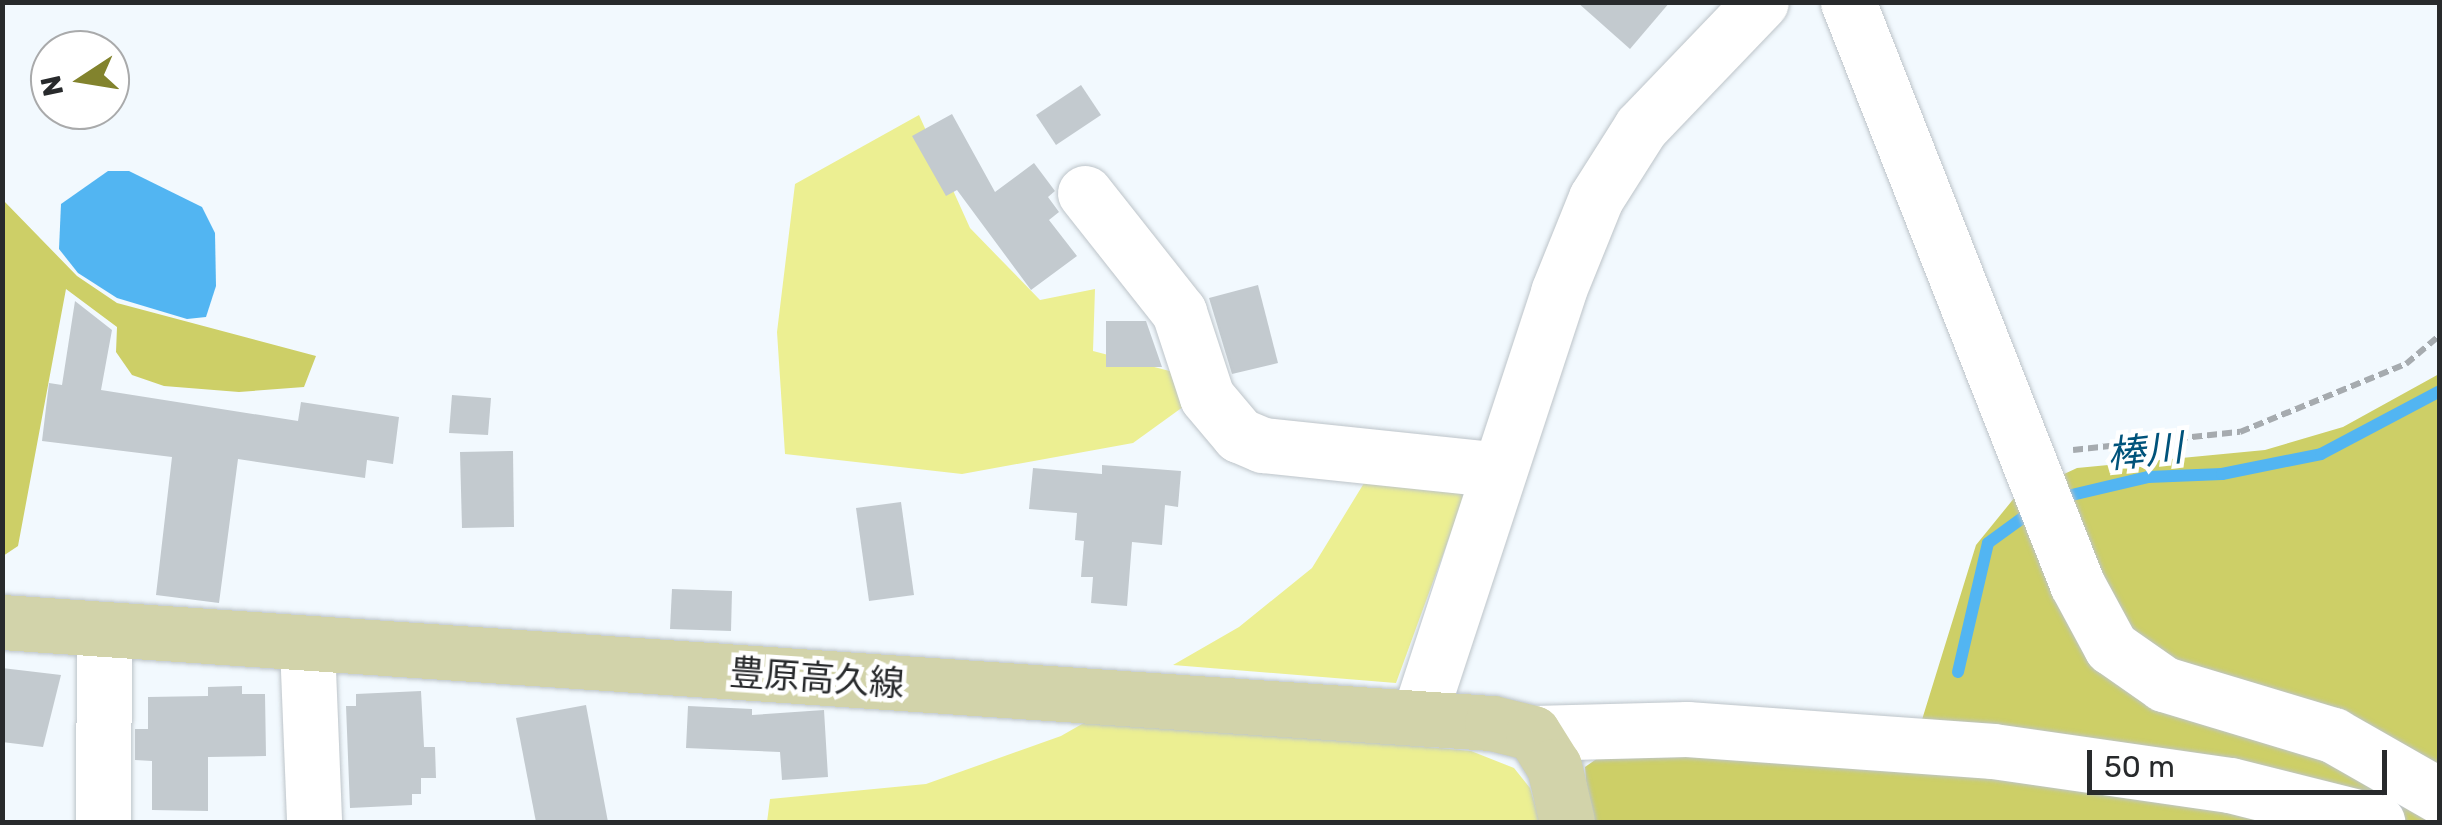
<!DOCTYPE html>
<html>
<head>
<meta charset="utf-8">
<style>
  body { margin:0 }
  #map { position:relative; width:2442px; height:825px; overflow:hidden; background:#f2f9fe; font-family:Rubik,"Noto Sans JP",sans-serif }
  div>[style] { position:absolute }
  .green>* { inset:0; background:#ecef92 }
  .forest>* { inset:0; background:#cdcf67 }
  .water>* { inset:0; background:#52b5f2 }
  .stream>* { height:12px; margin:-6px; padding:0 6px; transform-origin:6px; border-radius:6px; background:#52b5f2 }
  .building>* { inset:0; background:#c3cacf }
  .path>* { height:6px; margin-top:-3px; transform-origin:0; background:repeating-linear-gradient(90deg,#a6abaf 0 10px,transparent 0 15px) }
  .roads { filter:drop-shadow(0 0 2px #bdc4c9) drop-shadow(0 0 2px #bdc4c9) }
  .minor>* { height:55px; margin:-27.5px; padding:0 27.5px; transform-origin:27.5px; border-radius:27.5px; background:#fff }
  .major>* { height:55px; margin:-27.5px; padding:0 27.5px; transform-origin:27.5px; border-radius:27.5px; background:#d2d3aa }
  span { translate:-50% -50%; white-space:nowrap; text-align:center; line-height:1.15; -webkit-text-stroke:9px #fff; paint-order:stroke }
  .street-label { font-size:35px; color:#282a2c }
  .water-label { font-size:38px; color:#00537b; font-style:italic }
  .frame { position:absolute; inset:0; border:5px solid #282a2c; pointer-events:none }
  .north { position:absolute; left:30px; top:30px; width:100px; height:100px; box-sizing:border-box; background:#fff; border:2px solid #a9aaab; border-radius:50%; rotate:258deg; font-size:28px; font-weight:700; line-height:40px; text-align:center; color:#282a2c }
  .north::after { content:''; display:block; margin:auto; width:35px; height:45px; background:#82832d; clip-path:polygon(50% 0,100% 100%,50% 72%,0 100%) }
  .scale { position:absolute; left:2087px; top:750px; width:300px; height:45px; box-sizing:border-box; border:5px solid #282a2c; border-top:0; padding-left:12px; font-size:30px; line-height:35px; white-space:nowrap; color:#282a2c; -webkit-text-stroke:8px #fff; paint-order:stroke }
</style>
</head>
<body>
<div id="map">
  <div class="green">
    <i style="clip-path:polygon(919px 115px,970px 228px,1040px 300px,1095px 289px,1093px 351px,1181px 374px,1187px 404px,1133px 443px,962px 474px,785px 454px,777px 332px,795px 184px)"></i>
    <i style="clip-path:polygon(1369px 475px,1471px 478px,1396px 683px,1173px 665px,1239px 627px,1312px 568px)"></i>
    <i style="clip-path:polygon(1096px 716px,1471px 751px,1514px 768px,1530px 788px,1540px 822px,767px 822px,770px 799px,926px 784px,1061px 736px)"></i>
  </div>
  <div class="forest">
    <i style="clip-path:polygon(3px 200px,77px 276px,117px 303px,316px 356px,304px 387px,239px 392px,164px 386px,132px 375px,116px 352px,117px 327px,66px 289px,18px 546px,3px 556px)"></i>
    <i style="clip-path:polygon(2439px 374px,2439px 822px,1589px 822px,1585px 767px,1618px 744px,1908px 765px,1976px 545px,2015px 497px,2077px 468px,2265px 450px,2343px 427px)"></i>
  </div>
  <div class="water">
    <i style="clip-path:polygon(108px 171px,129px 171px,202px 207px,215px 233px,216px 286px,206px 317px,187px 319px,117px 298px,78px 273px,59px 249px,61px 204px)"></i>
  </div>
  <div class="stream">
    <i style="left:2059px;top:498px;width:91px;rotate:-13.3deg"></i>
    <i style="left:2148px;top:477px;width:74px;rotate:-2.3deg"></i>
    <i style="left:2222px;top:474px;width:101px;rotate:-11.4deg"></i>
    <i style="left:2321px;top:454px;width:135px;rotate:-27.9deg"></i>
    <i style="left:1958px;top:672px;width:132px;rotate:-76.9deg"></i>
    <i style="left:1988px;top:543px;width:59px;rotate:-36.1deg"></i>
  </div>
  <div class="building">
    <i style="clip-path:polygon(1577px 2px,1670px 2px,1630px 49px)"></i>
    <i style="clip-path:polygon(1081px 85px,1101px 115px,1056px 145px,1036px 115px)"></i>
    <i style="clip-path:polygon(952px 114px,995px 192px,1034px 163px,1055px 191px,1048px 197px,1059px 212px,1049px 220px,1077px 256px,1031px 290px,957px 190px,946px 196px,912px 136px)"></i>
    <i style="clip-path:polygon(1258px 285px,1278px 363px,1232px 374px,1209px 298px)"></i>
    <i style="clip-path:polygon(75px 301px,112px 330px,101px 390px,298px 421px,301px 402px,399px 417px,393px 464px,367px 460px,365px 478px,238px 459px,219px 603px,156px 595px,172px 457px,42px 441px,49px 383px,62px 385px)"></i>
    <i style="clip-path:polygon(1106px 321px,1146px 321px,1162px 367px,1106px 367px)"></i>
    <i style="clip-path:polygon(452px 395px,491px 398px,488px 435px,449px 433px)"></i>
    <i style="clip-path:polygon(513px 451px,514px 527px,462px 528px,460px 452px)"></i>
    <i style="clip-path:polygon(1102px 465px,1181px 471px,1178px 507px,1165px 505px,1162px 545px,1132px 542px,1127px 606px,1091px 603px,1093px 577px,1081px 577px,1084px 541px,1075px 540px,1077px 513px,1029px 509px,1033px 468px,1102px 474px)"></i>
    <i style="clip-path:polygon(901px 502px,914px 595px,869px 601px,856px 508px)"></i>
    <i style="clip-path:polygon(672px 589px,732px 591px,731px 631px,670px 629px)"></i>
    <i style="clip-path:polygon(2px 668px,61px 675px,43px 747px,2px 742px)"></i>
    <i style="clip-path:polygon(242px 686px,242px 694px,265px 694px,266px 756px,208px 757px,208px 811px,152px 810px,152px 761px,135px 760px,135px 729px,148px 729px,148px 697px,208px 696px,208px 687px)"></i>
    <i style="clip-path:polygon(421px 691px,424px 747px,435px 747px,436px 778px,421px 778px,421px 794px,412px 794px,412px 805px,350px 808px,346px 706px,356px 706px,356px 694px)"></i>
    <i style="clip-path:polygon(586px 705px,608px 822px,536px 822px,516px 718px)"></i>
    <i style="clip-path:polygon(688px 706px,752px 709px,752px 715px,824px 710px,828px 777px,782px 780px,780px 752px,686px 748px)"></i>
  </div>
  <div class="path">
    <i style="left:2073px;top:450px;width:168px;rotate:-6.2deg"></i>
    <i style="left:2240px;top:432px;width:179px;rotate:-22.3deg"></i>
    <i style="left:2406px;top:364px;width:45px;rotate:-40.5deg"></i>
  </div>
  <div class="roads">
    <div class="minor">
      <i style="left:1848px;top:2px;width:625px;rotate:68.52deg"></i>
      <i style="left:2077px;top:584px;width:72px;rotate:61.6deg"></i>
      <i style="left:2111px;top:647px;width:65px;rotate:34.9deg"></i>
      <i style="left:2164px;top:684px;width:177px;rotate:16.8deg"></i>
      <i style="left:2333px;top:735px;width:123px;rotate:29.7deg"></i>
      <i style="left:1085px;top:193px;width:152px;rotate:51.7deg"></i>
      <i style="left:1179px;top:312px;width:89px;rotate:71.8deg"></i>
      <i style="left:1207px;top:397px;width:50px;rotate:49.9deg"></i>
      <i style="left:1239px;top:435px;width:26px;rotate:23deg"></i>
      <i style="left:1263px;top:445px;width:237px;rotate:6deg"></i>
      <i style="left:307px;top:645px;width:177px;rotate:87.7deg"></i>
      <i style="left:1419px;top:716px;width:446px;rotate:-71.8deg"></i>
      <i style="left:1558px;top:292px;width:101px;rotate:-68deg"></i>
      <i style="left:1596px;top:198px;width:84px;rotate:-57.6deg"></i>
      <i style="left:1641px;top:127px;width:173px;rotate:-46.2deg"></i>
      <i style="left:1533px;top:733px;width:154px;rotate:-1.5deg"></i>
      <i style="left:1687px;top:729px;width:307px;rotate:4.1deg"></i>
      <i style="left:1993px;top:751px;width:239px;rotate:8.2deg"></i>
      <i style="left:2230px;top:785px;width:152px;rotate:14.1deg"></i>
      <i style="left:103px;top:822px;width:192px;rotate:-89.7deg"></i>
    </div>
    <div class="major">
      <i style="left:2px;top:622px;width:1493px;rotate:3.88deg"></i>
      <i style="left:1492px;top:723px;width:42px;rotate:13.7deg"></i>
      <i style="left:1533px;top:733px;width:39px;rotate:58deg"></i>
      <i style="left:1554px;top:766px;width:57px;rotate:76.9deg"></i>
    </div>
  </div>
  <div class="street-label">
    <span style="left:817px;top:678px;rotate:4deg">豊原高久線</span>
  </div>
  <div class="water-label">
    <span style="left:2145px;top:452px;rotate:-6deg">棒川</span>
  </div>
  <div class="frame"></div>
  <div class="north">N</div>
  <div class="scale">50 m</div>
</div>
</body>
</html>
